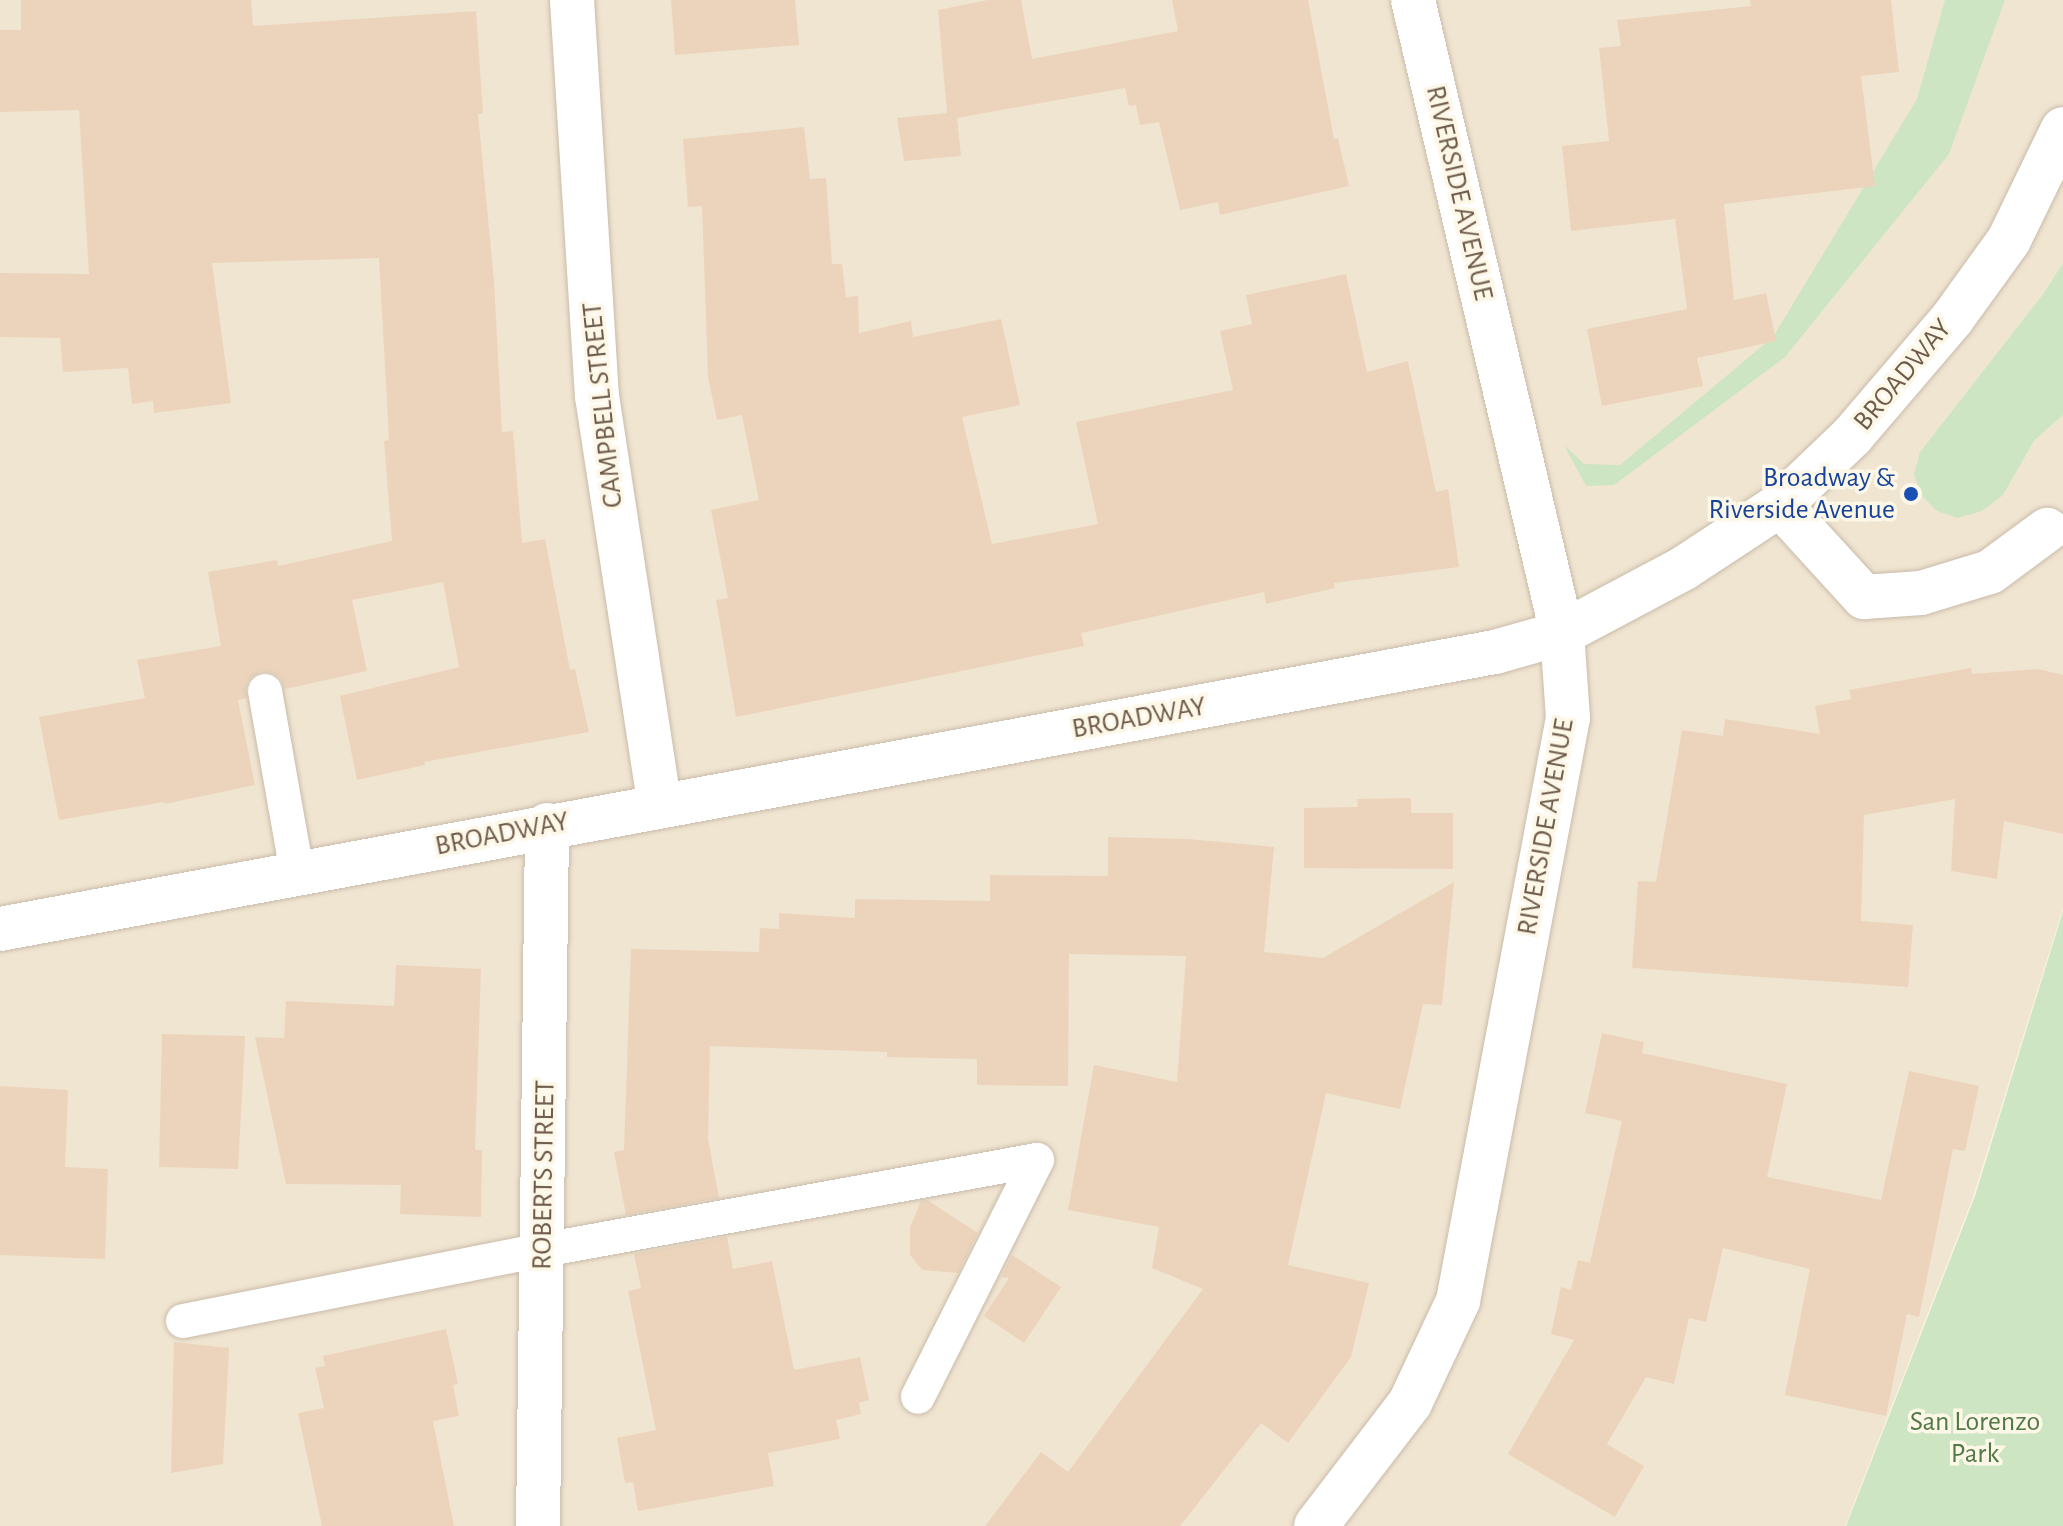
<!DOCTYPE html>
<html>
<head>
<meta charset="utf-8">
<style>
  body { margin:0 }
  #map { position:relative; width:2063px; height:1526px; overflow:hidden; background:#f9f3e2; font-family:"Alegreya Sans",sans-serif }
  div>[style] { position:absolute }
  .residential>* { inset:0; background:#f0e5d1 }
  .green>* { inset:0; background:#cde5c2 }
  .building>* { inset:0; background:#ecd4bc }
  .roads { filter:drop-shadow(0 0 2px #c9bbaa) drop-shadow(0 0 2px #c9bbaa) }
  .service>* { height:34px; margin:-17px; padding:0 17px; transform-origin:17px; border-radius:17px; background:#fff }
  .minor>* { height:44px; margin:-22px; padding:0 22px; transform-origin:22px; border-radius:22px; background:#fff }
  .secondary>* { height:44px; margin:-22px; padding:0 22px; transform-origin:22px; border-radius:22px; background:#fff }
  .dots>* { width:22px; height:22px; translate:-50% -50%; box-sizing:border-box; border:4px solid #fdf7e7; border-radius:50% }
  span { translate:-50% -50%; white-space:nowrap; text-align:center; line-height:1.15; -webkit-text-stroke:7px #fdf7e7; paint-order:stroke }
  .street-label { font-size:28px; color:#6e5b4b }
  .transit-label { font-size:28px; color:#164399 }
  .right { translate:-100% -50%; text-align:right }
  .park-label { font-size:28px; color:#517947 }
</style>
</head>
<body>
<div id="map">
  <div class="residential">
    <i style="clip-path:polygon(0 0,2063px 0,2063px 263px,2043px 294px,1920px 452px,2003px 495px,2034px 441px,2063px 415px,2063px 908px,1973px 1197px,1845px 1526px,0 1526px)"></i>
  </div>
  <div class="green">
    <i style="clip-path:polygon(1945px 0,2005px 0,1949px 154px,1785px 357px,1614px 485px,1586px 486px,1564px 445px,1584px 464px,1620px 465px,1773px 337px,1917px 99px)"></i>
    <i style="clip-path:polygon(2063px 263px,2063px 415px,2034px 441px,2003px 495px,1982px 511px,1957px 518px,1937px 511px,1921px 495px,1914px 474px,1920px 452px,2043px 294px)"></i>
    <i style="clip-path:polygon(2063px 911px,2063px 1526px,1846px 1526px,1975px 1196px)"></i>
  </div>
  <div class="building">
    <i style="clip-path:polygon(21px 0,251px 0,253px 26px,476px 11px,483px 114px,478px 114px,494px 281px,502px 432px,513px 431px,522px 543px,545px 539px,570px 670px,575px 669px,589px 732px,424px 762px,425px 765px,357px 780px,340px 696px,459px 667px,443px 582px,352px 600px,367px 671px,285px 689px,281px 679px,273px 673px,262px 671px,252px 676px,246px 685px,246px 698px,238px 700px,255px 785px,165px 804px,164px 802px,59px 820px,39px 717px,145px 698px,137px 660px,221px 646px,208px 572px,277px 560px,278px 566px,392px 541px,384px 441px,389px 440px,379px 258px,212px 263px,231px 403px,154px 413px,153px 401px,132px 404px,128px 368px,63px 372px,60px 338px,0 337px,0 273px,89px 274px,79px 110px,0 112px,0 30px,21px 30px)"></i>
    <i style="clip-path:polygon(671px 0,795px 0,799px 45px,675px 55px)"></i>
    <i style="clip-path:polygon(988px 0,1021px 0,1032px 59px,1178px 31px,1172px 0,1308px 0,1334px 139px,1338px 138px,1349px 186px,1220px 215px,1218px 202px,1180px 210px,1159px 122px,1140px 125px,1136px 105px,1129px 106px,1125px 88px,957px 118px,961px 156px,904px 161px,897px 118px,947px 113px,938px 10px)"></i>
    <i style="clip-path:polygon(1750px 0,1891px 0,1899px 72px,1861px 76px,1875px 186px,1724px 204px,1734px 300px,1766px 293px,1776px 341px,1697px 358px,1703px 386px,1602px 406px,1587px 329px,1687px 309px,1675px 219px,1571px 231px,1562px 146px,1609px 141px,1599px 48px,1621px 46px,1617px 20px,1751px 6px)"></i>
    <i style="clip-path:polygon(804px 127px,810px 179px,826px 178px,832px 264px,842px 264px,846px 297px,858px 296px,859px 333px,911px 321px,913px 337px,1001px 319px,1020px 405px,962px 417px,992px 544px,1098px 524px,1076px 422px,1233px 390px,1220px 331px,1252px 324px,1246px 295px,1346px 274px,1367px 372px,1408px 361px,1436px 492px,1448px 489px,1459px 567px,1334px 583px,1335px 588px,1266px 604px,1264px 592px,1081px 633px,1084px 646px,736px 717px,716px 600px,728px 598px,711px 510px,759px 500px,742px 415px,717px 420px,708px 377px,702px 206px,688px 207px,683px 139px)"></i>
    <i style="clip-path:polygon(1971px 668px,1972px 674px,2038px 669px,2063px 675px,2063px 834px,2004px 821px,1997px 879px,1951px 871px,1955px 799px,1864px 815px,1861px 921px,1913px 925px,1908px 987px,1632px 968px,1638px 881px,1656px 882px,1682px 730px,1723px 736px,1725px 719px,1820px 734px,1815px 706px,1851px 699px,1849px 690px)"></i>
    <i style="clip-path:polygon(1411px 798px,1411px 813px,1453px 813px,1453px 869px,1304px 868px,1304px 808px,1358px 807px,1357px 799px)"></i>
    <i style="clip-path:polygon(1108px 837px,1188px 839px,1274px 847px,1264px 952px,1323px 958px,1454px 882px,1442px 1005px,1423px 1004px,1400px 1109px,1326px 1093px,1288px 1265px,1369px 1283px,1351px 1357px,1288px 1443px,1261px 1423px,1180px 1526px,985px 1526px,1041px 1452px,1068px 1472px,1203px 1289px,1152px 1268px,1159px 1227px,1068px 1210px,1094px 1065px,1177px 1082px,1186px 956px,1069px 954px,1068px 1086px,977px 1085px,977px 1059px,887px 1057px,887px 1052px,710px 1046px,708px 1139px,719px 1198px,626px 1215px,614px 1152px,624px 1150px,631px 949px,759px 952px,760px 928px,779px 929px,779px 913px,855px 918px,855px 899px,990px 901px,990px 875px,1108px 876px)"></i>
    <i style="clip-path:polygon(396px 965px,481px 969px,475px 1150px,482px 1150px,481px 1217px,400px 1214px,401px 1185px,286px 1184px,255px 1037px,284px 1038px,286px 1001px,394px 1006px)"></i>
    <i style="clip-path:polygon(1602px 1033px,1644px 1042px,1642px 1053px,1787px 1084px,1767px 1177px,1881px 1200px,1909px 1071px,1979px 1086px,1965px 1151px,1953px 1149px,1919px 1317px,1907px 1314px,1886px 1416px,1785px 1395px,1810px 1269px,1723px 1248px,1706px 1322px,1689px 1318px,1674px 1384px,1646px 1377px,1607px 1444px,1644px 1466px,1615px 1517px,1508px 1454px,1574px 1340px,1551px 1334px,1561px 1287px,1571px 1290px,1578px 1260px,1590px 1263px,1622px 1121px,1585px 1113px)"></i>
    <i style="clip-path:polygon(162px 1034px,245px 1036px,238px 1169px,159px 1167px)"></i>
    <i style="clip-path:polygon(0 1086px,68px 1090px,65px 1167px,108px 1169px,105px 1259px,0 1255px)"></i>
    <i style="clip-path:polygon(927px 1200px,978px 1233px,958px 1273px,922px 1270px,910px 1255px,910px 1227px,921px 1201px)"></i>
    <i style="clip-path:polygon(727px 1237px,733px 1269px,772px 1261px,794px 1370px,860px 1357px,869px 1400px,859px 1403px,861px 1414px,836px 1420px,840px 1439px,768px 1453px,774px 1486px,638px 1511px,633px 1482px,625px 1483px,617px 1438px,656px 1430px,628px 1291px,641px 1288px,634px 1254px)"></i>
    <i style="clip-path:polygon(1012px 1255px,1061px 1287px,1024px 1343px,984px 1316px,1009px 1278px,1001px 1277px)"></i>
    <i style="clip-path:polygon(446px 1329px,458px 1384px,453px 1385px,459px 1416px,433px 1421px,454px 1526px,322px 1526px,298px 1413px,324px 1408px,315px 1368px,325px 1366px,323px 1356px)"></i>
    <i style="clip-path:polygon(174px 1342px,229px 1348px,223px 1464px,171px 1473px)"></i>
  </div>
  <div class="roads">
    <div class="service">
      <i style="left:265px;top:691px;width:185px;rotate:80deg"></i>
      <i style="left:183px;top:1321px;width:367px;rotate:-11.2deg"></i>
      <i style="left:543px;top:1250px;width:502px;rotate:-10.33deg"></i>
      <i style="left:1037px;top:1160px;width:265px;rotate:116.7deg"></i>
    </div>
    <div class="minor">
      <i style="left:572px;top:0;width:397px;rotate:86.4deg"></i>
      <i style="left:597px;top:396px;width:415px;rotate:81.3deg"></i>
      <i style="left:1780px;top:505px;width:125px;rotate:47.6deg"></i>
      <i style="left:1864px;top:597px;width:57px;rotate:-4deg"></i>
      <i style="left:1921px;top:593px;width:72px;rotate:-16.9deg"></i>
      <i style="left:1990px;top:572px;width:71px;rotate:-36.4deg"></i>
      <i style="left:538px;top:1526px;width:701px;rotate:-89.26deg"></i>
      <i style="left:1316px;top:1526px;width:155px;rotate:-52.6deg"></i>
      <i style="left:1410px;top:1403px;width:113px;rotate:-64.8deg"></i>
      <i style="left:1458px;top:1301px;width:593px;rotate:-79.32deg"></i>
      <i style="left:1568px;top:718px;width:85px;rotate:-94deg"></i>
      <i style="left:1562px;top:633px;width:650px;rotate:-103.25deg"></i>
    </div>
    <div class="secondary">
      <i style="left:0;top:929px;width:1520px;rotate:-10.5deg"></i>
      <i style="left:1495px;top:652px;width:70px;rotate:-15.8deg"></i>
      <i style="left:1562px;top:633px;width:138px;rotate:-28deg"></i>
      <i style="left:1684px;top:568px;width:115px;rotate:-33.3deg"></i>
      <i style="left:1780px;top:505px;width:100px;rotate:-43.8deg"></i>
      <i style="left:1852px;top:436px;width:154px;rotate:-49.5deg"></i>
      <i style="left:1952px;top:319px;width:97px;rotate:-54.2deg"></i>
      <i style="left:2009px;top:240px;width:123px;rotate:-64.1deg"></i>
    </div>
  </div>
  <div class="dots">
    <i style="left:1911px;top:494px;background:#1a4fb4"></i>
  </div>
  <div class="street-label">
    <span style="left:1459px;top:193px;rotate:77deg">RIVERSIDE AVENUE</span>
    <span style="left:1903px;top:375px;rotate:-50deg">BROADWAY</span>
    <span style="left:603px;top:405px;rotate:-96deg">CAMPBELL STREET</span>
    <span style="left:1139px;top:718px;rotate:-10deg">BROADWAY</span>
    <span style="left:1546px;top:827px;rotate:-80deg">RIVERSIDE AVENUE</span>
    <span style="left:502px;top:834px;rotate:-11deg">BROADWAY</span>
    <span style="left:544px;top:1175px;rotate:-89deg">ROBERTS STREET</span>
  </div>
  <div class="transit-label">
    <span class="right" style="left:1895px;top:494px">Broadway &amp;<br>Riverside Avenue</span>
  </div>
  <div class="park-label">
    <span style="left:1975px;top:1438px">San Lorenzo<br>Park</span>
  </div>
</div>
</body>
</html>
